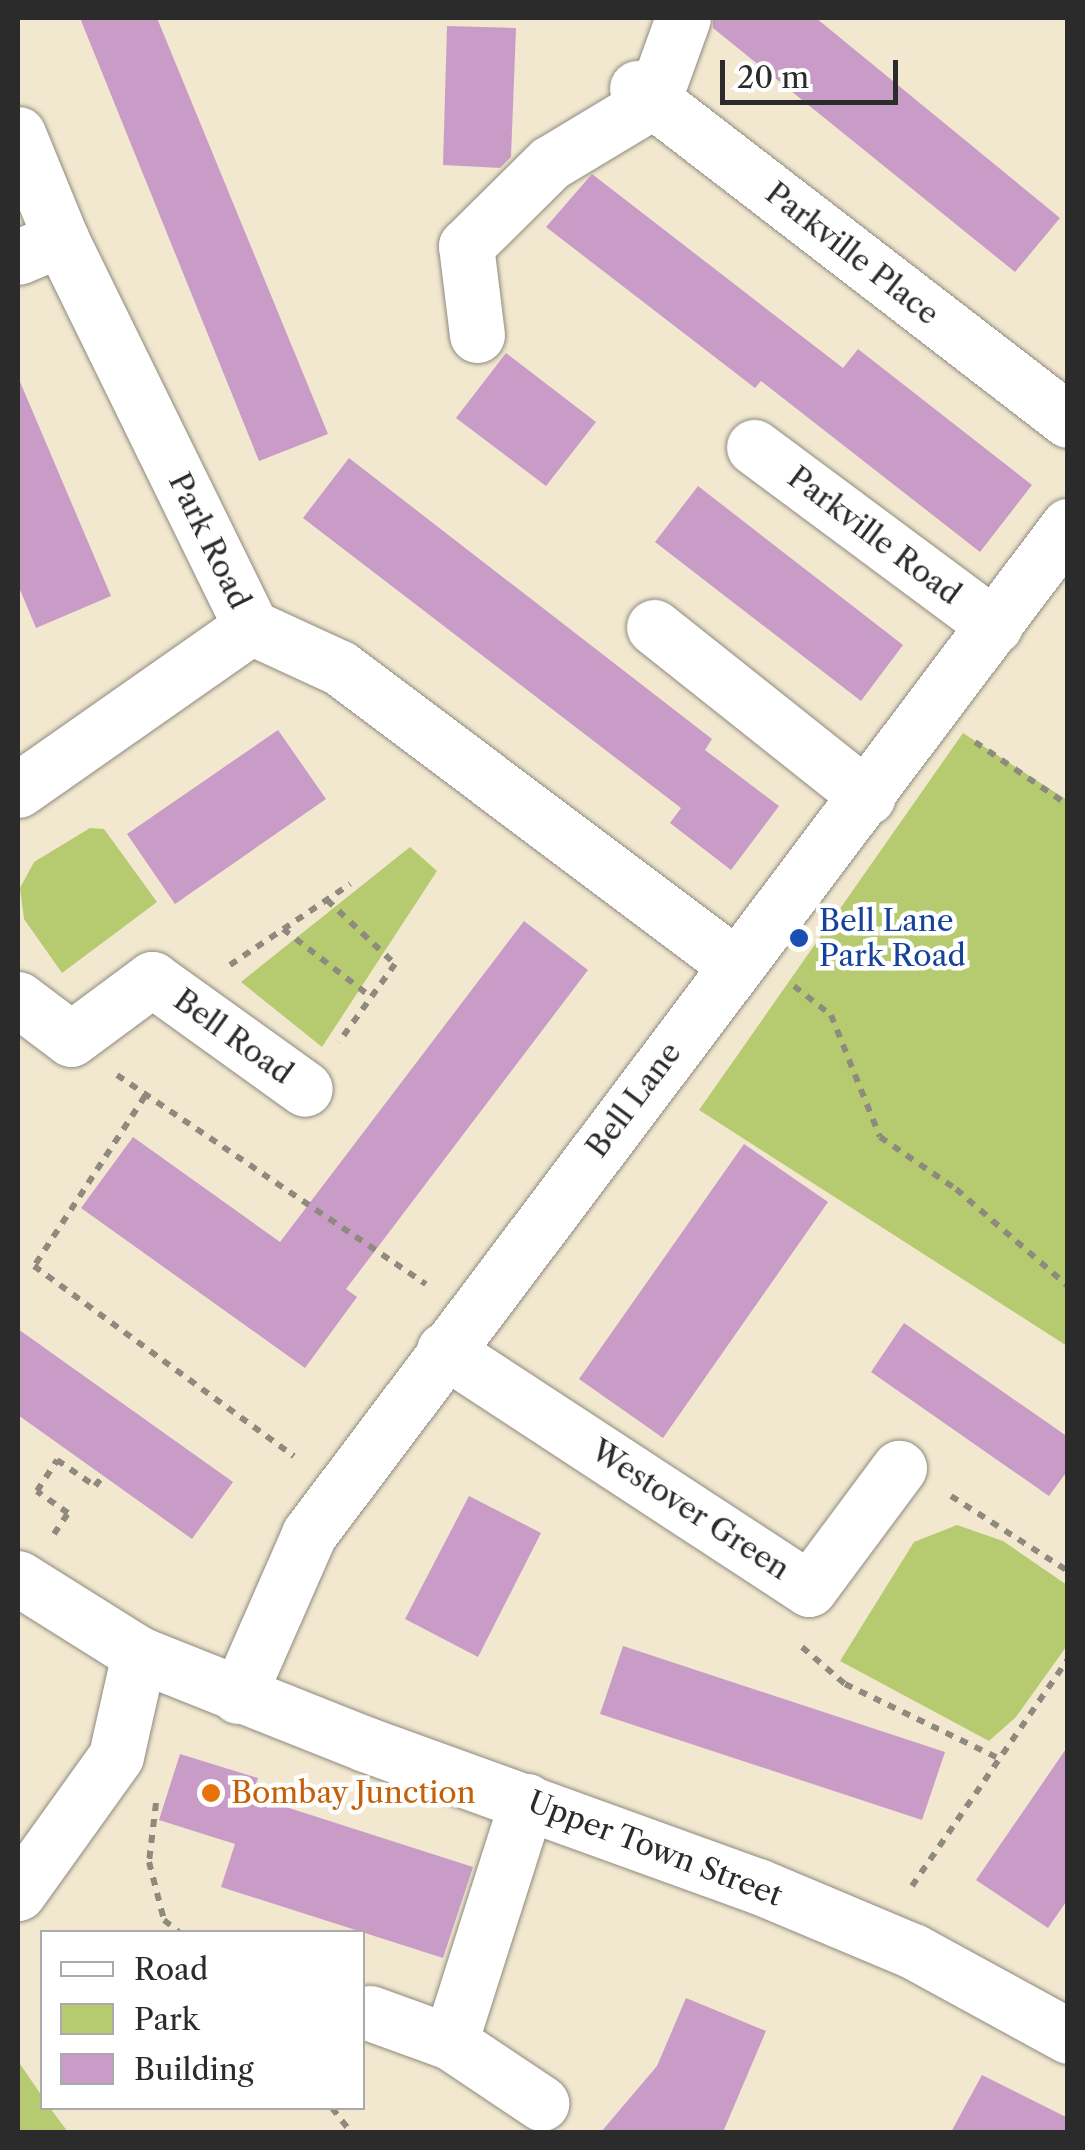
<!DOCTYPE html>
<html>
<head>
<meta charset="utf-8">
<style>
  body { margin:0 }
  #map { position:relative; width:1085px; height:2150px; overflow:hidden; background:#f2e8d0; font-family:"Libre Caslon Text",serif }
  div>[style] { position:absolute }
  .green>* { inset:0; background:#b6cb6f }
  .building>* { inset:0; background:#c89cc7 }
  .path>* { height:6px; margin-top:-3px; transform-origin:0; background:repeating-linear-gradient(90deg,#8e8a7e 0 8px,transparent 0 16px) }
  .roads { filter:drop-shadow(0 0 2px #8e8a7e) drop-shadow(0 0 2px #8e8a7e) }
  .minor>* { height:55px; margin:-27.5px; padding:0 27.5px; transform-origin:27.5px; border-radius:27.5px; background:#fff }
  .major>* { height:55px; margin:-27.5px; padding:0 27.5px; transform-origin:27.5px; border-radius:27.5px; background:#fff }
  .dots>* { width:28px; height:28px; translate:-50% -50%; box-sizing:border-box; border:5px solid #fff; border-radius:50% }
  span { translate:-50% -50%; white-space:nowrap; text-align:center; line-height:1.15; -webkit-text-stroke:9px #fff; paint-order:stroke }
  .street-label { font-size:30px; color:#2b2b2b }
  .transit-label { font-size:30px; color:#164399 }
  .left { translate:0 -50%; text-align:left }
  .food-label { font-size:30px; color:#c56008 }
  .frame { position:absolute; inset:0; border:20px solid #2b2b2b; pointer-events:none }
  .legend { position:absolute; left:40px; top:1930px; width:325px; height:180px; box-sizing:border-box; background:#fff; border:2px solid #aaa; margin:0; padding:12px 18px; list-style:none; font-size:30px; color:#2b2b2b }
  .legend li { display:flex; align-items:center; gap:20px; height:50px }
  .legend b { width:50px; border:2px solid #aaa }
  .scale { position:absolute; left:720px; top:60px; width:178px; height:45px; box-sizing:border-box; border:5px solid #2b2b2b; border-top:0; padding-left:12px; font-size:30px; line-height:35px; white-space:nowrap; color:#2b2b2b; -webkit-text-stroke:8px #fff; paint-order:stroke }
</style>
</head>
<body>
<div id="map">
  <div class="green">
    <i style="clip-path:polygon(963px 733px,1067px 800px,1067px 1346px,699px 1110px)"></i>
    <i style="clip-path:polygon(90px 828px,104px 829px,157px 902px,62px 973px,24px 919px,20px 888px,34px 862px)"></i>
    <i style="clip-path:polygon(410px 847px,437px 871px,322px 1047px,241px 982px)"></i>
    <i style="clip-path:polygon(957px 1525px,1003px 1541px,1067px 1585px,1066px 1647px,1016px 1717px,989px 1741px,840px 1661px,914px 1542px)"></i>
    <i style="clip-path:polygon(18px 2061px,42px 2096px,42px 2108px,50px 2108px,68px 2132px,18px 2132px)"></i>
  </div>
  <div class="building">
    <i style="clip-path:polygon(80px 18px,157px 18px,328px 434px,259px 461px)"></i>
    <i style="clip-path:polygon(713px 18px,816px 18px,1060px 218px,1015px 272px,713px 28px)"></i>
    <i style="clip-path:polygon(447px 26px,516px 28px,511px 157px,500px 168px,443px 165px)"></i>
    <i style="clip-path:polygon(592px 174px,843px 368px,858px 349px,1032px 485px,980px 552px,761px 381px,755px 388px,546px 227px)"></i>
    <i style="clip-path:polygon(506px 353px,596px 422px,546px 486px,456px 418px)"></i>
    <i style="clip-path:polygon(18px 377px,111px 596px,36px 628px,18px 585px)"></i>
    <i style="clip-path:polygon(349px 458px,712px 739px,705px 750px,779px 806px,731px 870px,670px 823px,681px 808px,303px 518px)"></i>
    <i style="clip-path:polygon(698px 486px,903px 645px,861px 701px,655px 542px)"></i>
    <i style="clip-path:polygon(278px 730px,326px 799px,175px 904px,127px 834px)"></i>
    <i style="clip-path:polygon(524px 921px,588px 970px,346px 1289px,357px 1297px,305px 1368px,81px 1208px,133px 1137px,280px 1242px)"></i>
    <i style="clip-path:polygon(744px 1144px,828px 1202px,663px 1438px,579px 1379px)"></i>
    <i style="clip-path:polygon(904px 1323px,1068px 1437px,1068px 1470px,1049px 1496px,871px 1372px)"></i>
    <i style="clip-path:polygon(18px 1329px,233px 1482px,192px 1539px,18px 1415px)"></i>
    <i style="clip-path:polygon(469px 1496px,541px 1533px,478px 1657px,405px 1619px)"></i>
    <i style="clip-path:polygon(623px 1646px,945px 1752px,922px 1820px,600px 1714px)"></i>
    <i style="clip-path:polygon(1068px 1746px,1068px 1899px,1048px 1928px,976px 1880px)"></i>
    <i style="clip-path:polygon(180px 1754px,258px 1778px,252px 1796px,473px 1867px,443px 1958px,221px 1887px,235px 1844px,159px 1820px)"></i>
    <i style="clip-path:polygon(686px 1998px,766px 2031px,723px 2132px,601px 2132px,657px 2066px)"></i>
    <i style="clip-path:polygon(982px 2075px,1068px 2118px,1068px 2132px,951px 2132px)"></i>
  </div>
  <div class="path">
    <i style="left:975px;top:742px;width:112px;rotate:34.1deg"></i>
    <i style="left:327px;top:900px;width:93px;rotate:43.3deg"></i>
    <i style="left:395px;top:964px;width:96px;rotate:125.7deg"></i>
    <i style="left:283px;top:929px;width:111px;rotate:37.7deg"></i>
    <i style="left:230px;top:965px;width:145px;rotate:-34deg"></i>
    <i style="left:794px;top:986px;width:47px;rotate:38.1deg"></i>
    <i style="left:831px;top:1015px;width:131px;rotate:68.1deg"></i>
    <i style="left:880px;top:1137px;width:92px;rotate:34.4deg"></i>
    <i style="left:956px;top:1189px;width:148px;rotate:40.9deg"></i>
    <i style="left:117px;top:1075px;width:373px;rotate:34.1deg"></i>
    <i style="left:145px;top:1096px;width:203px;rotate:123.1deg"></i>
    <i style="left:34px;top:1266px;width:322px;rotate:36.2deg"></i>
    <i style="left:951px;top:1496px;width:139px;rotate:32.7deg"></i>
    <i style="left:54px;top:1534px;width:25px;rotate:-56deg"></i>
    <i style="left:68px;top:1513px;width:38px;rotate:-145deg"></i>
    <i style="left:37px;top:1491px;width:37px;rotate:-57deg"></i>
    <i style="left:57px;top:1460px;width:46px;rotate:34.4deg"></i>
    <i style="left:95px;top:1486px;width:13px;rotate:-51deg"></i>
    <i style="left:802px;top:1647px;width:57px;rotate:40.7deg"></i>
    <i style="left:845px;top:1684px;width:168px;rotate:25.8deg"></i>
    <i style="left:156px;top:1803px;width:59px;rotate:96.8deg"></i>
    <i style="left:149px;top:1862px;width:60px;rotate:75.5deg"></i>
    <i style="left:164px;top:1920px;width:19px;rotate:39deg"></i>
    <i style="left:912px;top:1886px;width:275px;rotate:-55.5deg"></i>
    <i style="left:332px;top:2108px;width:31px;rotate:52deg"></i>
  </div>
  <div class="roads">
    <div class="minor">
      <i style="left:637px;top:88px;width:544px;rotate:37.61deg"></i>
      <i style="left:18px;top:134px;width:113px;rotate:67.7deg"></i>
      <i style="left:61px;top:239px;width:432px;rotate:63.9deg"></i>
      <i style="left:251px;top:627px;width:98px;rotate:24.7deg"></i>
      <i style="left:340px;top:668px;width:495px;rotate:36.9deg"></i>
      <i style="left:18px;top:257px;width:47px;rotate:-22.7deg"></i>
      <i style="left:477px;top:335px;width:90px;rotate:-97deg"></i>
      <i style="left:466px;top:246px;width:118px;rotate:-44.7deg"></i>
      <i style="left:550px;top:163px;width:120px;rotate:-31deg"></i>
      <i style="left:653px;top:101px;width:88px;rotate:-70.1deg"></i>
      <i style="left:754px;top:447px;width:300px;rotate:36.6deg"></i>
      <i style="left:654px;top:627px;width:273px;rotate:38.5deg"></i>
      <i style="left:18px;top:790px;width:284px;rotate:-35deg"></i>
      <i style="left:18px;top:999px;width:66px;rotate:37deg"></i>
      <i style="left:71px;top:1039px;width:101px;rotate:-36.5deg"></i>
      <i style="left:152px;top:979px;width:188px;rotate:35.7deg"></i>
      <i style="left:444px;top:1350px;width:436px;rotate:33.2deg"></i>
      <i style="left:809px;top:1589px;width:151px;rotate:-53.4deg"></i>
      <i style="left:238px;top:1696px;width:177px;rotate:-66.3deg"></i>
      <i style="left:309px;top:1534px;width:1262px;rotate:-53.02deg"></i>
      <i style="left:527px;top:1801px;width:253px;rotate:107.7deg"></i>
      <i style="left:450px;top:2042px;width:110px;rotate:33.8deg"></i>
      <i style="left:18px;top:1893px;width:168px;rotate:-54.4deg"></i>
      <i style="left:116px;top:1756px;width:105px;rotate:-77.3deg"></i>
      <i style="left:370px;top:2013px;width:85px;rotate:19.9deg"></i>
    </div>
    <div class="major">
      <i style="left:18px;top:1578px;width:143px;rotate:32.1deg"></i>
      <i style="left:139px;top:1654px;width:243px;rotate:21.7deg"></i>
      <i style="left:365px;top:1744px;width:418px;rotate:19.9deg"></i>
      <i style="left:758px;top:1886px;width:168px;rotate:22.8deg"></i>
      <i style="left:913px;top:1951px;width:177px;rotate:28.7deg"></i>
    </div>
  </div>
  <div class="dots">
    <i style="left:799px;top:938px;background:#1a4fb4"></i>
    <i style="left:211px;top:1793px;background:#e8710a"></i>
  </div>
  <div class="street-label">
    <span style="left:852px;top:254px;rotate:38deg">Parkville Place</span>
    <span style="left:874px;top:536px;rotate:37deg">Parkville Road</span>
    <span style="left:209px;top:541px;rotate:64deg">Park Road</span>
    <span style="left:233px;top:1037px;rotate:36deg">Bell Road</span>
    <span style="left:634px;top:1100px;rotate:-53deg">Bell Lane</span>
    <span style="left:690px;top:1510px;rotate:33deg">Westover Green</span>
    <span style="left:655px;top:1849px;rotate:21deg">Upper Town Street</span>
  </div>
  <div class="transit-label">
    <span class="left" style="left:819px;top:938px">Bell Lane<br>Park Road</span>
  </div>
  <div class="food-label">
    <span class="left" style="left:231px;top:1793px">Bombay Junction</span>
  </div>
  <div class="frame"></div>
  <ul class="legend">
  <li><b style="height:12px;background:#fff"></b>Road</li>
  <li><b style="height:28px;background:#b6cb6f"></b>Park</li>
  <li><b style="height:28px;background:#c89cc7"></b>Building</li>
  </ul>
  <div class="scale">20 m</div>
</div>
</body>
</html>
